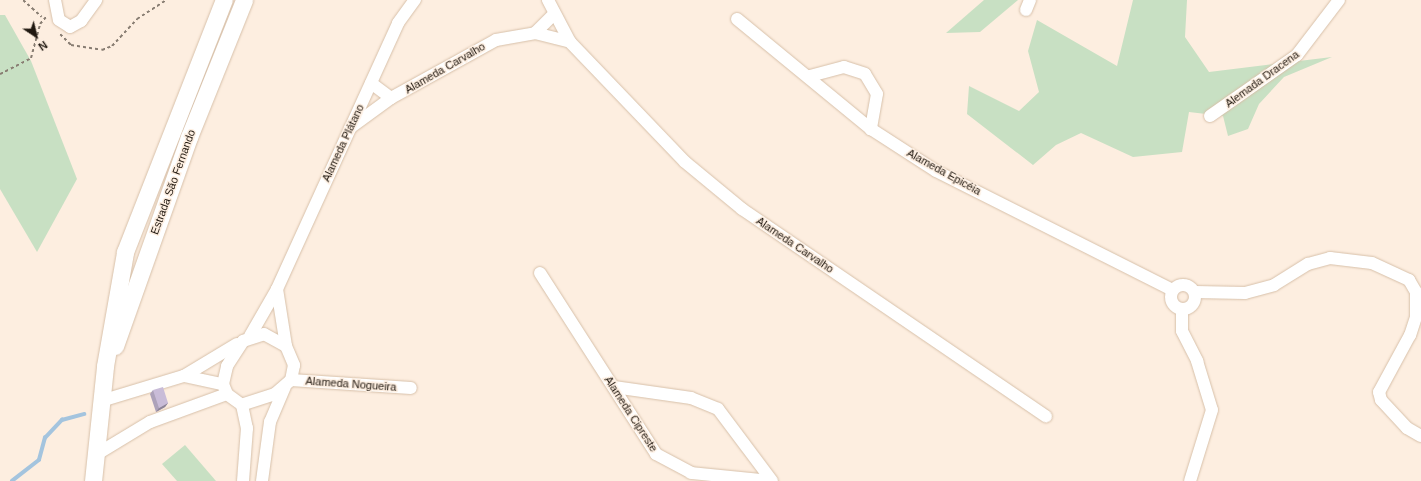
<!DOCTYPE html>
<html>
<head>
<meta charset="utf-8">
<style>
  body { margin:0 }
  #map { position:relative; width:1421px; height:481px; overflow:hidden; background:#fdeee0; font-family:Helvetica,sans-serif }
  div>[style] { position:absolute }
  .green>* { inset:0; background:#c8e0c3 }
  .stream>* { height:3.5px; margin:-1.75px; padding:0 1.75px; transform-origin:1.75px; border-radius:1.75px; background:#a4c4de }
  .path>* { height:2px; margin-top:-1px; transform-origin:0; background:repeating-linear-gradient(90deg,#887d72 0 3px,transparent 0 6px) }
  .roads { filter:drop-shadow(0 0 1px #d7c0a9) drop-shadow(0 0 1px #d7c0a9) }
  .street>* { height:12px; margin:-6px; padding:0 6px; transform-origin:6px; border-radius:6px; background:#fff }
  .street>.ring { margin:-6px; padding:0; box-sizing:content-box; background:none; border:12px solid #fff; border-radius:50% }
  .secondary>* { height:17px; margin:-8.5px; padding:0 8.5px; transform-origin:8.5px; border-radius:8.5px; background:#fff }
  .wall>* { inset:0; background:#ada2ba }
  .shaded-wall>* { inset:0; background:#8d8497 }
  .building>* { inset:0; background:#c9bcd8 }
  span { translate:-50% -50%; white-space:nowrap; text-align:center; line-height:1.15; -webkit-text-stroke:3px #fdeee0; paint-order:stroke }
  .street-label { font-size:11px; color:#201810 }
  .north { position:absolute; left:16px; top:16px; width:40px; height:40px; -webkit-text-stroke:3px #fdeee0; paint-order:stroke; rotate:145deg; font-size:11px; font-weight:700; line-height:16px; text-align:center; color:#201810 }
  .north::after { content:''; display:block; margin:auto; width:14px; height:18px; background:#201810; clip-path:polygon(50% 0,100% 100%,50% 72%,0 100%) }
</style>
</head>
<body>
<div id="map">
  <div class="green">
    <i style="clip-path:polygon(984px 0,1018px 0,980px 32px,946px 33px)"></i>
    <i style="clip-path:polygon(1133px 0,1187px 0,1185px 37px,1209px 72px,1332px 57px,1284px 77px,1259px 104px,1248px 129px,1228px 136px,1223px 116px,1189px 112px,1182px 152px,1133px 157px,1081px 133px,1056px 145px,1033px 165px,967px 114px,969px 86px,1019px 111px,1039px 92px,1028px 51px,1037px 20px,1117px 66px)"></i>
    <i style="clip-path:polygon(0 15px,5px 15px,31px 61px,77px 179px,37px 252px,0 189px)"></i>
    <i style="clip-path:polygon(185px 445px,216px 481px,177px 481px,162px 464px)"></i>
  </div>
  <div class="stream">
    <i style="left:12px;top:481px;width:34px;rotate:-38deg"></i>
    <i style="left:39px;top:460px;width:23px;rotate:-75deg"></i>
    <i style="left:45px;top:438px;width:25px;rotate:-47deg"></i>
    <i style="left:62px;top:420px;width:23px;rotate:-15deg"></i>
  </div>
  <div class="path">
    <i style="left:23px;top:0;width:25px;rotate:42deg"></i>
    <i style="left:60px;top:34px;width:16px;rotate:45deg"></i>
    <i style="left:71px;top:45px;width:31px;rotate:9deg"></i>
    <i style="left:102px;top:50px;width:11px;rotate:-22deg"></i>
    <i style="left:112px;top:46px;width:37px;rotate:-47deg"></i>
    <i style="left:137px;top:19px;width:35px;rotate:-33deg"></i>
    <i style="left:0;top:74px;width:35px;rotate:-27deg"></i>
    <i style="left:31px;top:58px;width:35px;rotate:-75deg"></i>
    <i style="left:40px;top:24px;width:11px;rotate:-49deg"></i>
  </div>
  <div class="roads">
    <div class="street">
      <i style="left:55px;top:0;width:20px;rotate:79deg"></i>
      <i style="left:59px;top:20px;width:13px;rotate:32deg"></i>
      <i style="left:70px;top:27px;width:13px;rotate:-29deg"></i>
      <i style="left:81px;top:21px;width:26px;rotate:-54deg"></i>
      <i style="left:548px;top:0;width:47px;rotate:62.4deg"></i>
      <i style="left:570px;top:42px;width:166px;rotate:46.2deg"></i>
      <i style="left:685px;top:162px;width:74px;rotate:39.5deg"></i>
      <i style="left:742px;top:209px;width:368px;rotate:34.3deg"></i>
      <i style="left:1026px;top:10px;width:11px;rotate:-68deg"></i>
      <i style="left:737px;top:19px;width:173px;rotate:39.4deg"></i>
      <i style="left:871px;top:129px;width:77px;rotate:32.9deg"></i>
      <i style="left:936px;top:171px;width:265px;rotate:26.7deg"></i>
      <i style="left:535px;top:33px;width:27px;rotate:-45deg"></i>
      <i style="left:810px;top:76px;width:35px;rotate:-15deg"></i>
      <i style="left:844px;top:67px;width:22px;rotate:18deg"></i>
      <i style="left:865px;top:74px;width:23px;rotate:59deg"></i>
      <i style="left:877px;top:94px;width:36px;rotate:100deg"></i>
      <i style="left:371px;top:83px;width:25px;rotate:37deg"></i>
      <i style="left:1210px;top:116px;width:106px;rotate:-35deg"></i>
      <i style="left:1297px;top:55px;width:69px;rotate:-52.6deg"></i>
      <i style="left:350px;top:128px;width:51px;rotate:-36.2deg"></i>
      <i style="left:391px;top:98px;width:120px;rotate:-28.9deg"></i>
      <i style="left:496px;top:40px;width:40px;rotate:-10deg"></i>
      <i style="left:535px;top:33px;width:36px;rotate:14deg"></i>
      <i style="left:540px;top:273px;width:215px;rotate:57.3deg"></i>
      <i style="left:656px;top:454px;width:40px;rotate:28deg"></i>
      <i style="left:691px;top:473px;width:79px;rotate:5.8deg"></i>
      <i class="ring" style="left:1171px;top:285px;width:12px;height:12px"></i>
      <i style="left:277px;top:289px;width:58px;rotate:81deg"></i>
      <i style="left:1195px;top:292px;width:50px;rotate:1.1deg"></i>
      <i style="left:1245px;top:293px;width:30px;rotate:-15deg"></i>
      <i style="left:1274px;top:285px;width:40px;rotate:-32deg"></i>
      <i style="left:1308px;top:264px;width:23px;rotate:-15deg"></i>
      <i style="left:1330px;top:258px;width:42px;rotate:6.8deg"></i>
      <i style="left:1372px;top:263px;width:41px;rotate:24.7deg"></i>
      <i style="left:1409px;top:280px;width:14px;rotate:60deg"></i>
      <i style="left:1416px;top:292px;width:25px;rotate:90deg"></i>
      <i style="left:1416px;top:317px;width:19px;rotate:108deg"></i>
      <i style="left:1410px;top:335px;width:65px;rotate:118.5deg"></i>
      <i style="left:1379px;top:392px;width:8px;rotate:76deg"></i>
      <i style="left:1381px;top:400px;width:38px;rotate:47deg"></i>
      <i style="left:1407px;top:428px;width:16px;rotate:30deg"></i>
      <i style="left:1182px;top:310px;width:21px;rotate:90deg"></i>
      <i style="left:1182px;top:331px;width:34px;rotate:63deg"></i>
      <i style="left:1197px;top:361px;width:51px;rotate:73deg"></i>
      <i style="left:1212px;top:410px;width:74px;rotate:107.2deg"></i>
      <i style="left:264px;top:334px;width:25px;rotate:29deg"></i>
      <i style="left:286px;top:346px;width:21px;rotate:67deg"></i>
      <i style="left:294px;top:365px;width:15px;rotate:101deg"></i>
      <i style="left:291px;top:380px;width:21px;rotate:139deg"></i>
      <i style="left:275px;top:394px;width:35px;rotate:162deg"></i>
      <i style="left:242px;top:405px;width:19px;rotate:-144deg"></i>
      <i style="left:227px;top:394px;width:11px;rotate:-112deg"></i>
      <i style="left:223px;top:384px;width:18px;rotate:-77deg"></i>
      <i style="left:227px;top:366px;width:30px;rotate:-57deg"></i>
      <i style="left:243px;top:341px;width:22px;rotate:-18deg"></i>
      <i style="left:250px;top:336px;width:54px;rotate:-60.1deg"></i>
      <i style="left:277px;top:289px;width:292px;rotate:-65.5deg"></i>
      <i style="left:398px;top:23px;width:29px;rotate:-54deg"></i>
      <i style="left:184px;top:376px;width:40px;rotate:12deg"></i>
      <i style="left:291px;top:380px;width:120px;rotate:3.8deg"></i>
      <i style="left:614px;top:387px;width:78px;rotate:8.1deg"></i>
      <i style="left:691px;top:398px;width:29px;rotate:22deg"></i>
      <i style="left:718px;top:409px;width:90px;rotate:53.1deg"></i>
      <i style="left:101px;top:401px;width:87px;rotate:-16.8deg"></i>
      <i style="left:184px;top:376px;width:62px;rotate:-31.1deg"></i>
      <i style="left:242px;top:405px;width:24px;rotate:78deg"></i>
      <i style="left:247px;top:428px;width:53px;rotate:94.3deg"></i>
      <i style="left:97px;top:454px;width:62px;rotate:-31.1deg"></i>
      <i style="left:150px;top:422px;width:82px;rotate:-20deg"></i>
      <i style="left:262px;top:481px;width:60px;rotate:-82.3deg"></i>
      <i style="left:270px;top:422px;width:38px;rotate:-67deg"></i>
    </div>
    <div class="secondary">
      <i style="left:115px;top:346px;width:222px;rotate:-70.5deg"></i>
      <i style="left:189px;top:137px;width:148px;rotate:-68.1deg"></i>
      <i style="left:93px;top:481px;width:116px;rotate:-84deg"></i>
      <i style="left:105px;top:366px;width:116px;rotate:-80deg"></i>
      <i style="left:125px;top:252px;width:271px;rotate:-68.6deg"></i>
    </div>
  </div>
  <div class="wall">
    <i style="clip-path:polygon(153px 390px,168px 403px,165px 407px,156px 412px,150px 394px)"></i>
  </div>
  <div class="shaded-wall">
    <i style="clip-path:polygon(168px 403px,165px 407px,156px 412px,159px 408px)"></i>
  </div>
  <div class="building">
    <i style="clip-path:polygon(163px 387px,168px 403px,159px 408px,153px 390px)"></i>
  </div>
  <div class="street-label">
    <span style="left:445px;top:68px;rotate:-30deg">Alameda Carvalho</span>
    <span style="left:1262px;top:79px;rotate:-36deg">Alemada Dracena</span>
    <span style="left:343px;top:143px;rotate:-65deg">Alameda Plátano</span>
    <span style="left:944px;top:172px;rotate:29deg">Alameda Epicéia</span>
    <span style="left:173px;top:182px;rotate:-70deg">Estrada São Fernando</span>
    <span style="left:795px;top:245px;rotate:34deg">Alameda Carvalho</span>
    <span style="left:351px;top:384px;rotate:4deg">Alameda Nogueira</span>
    <span style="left:631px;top:414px;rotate:57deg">Alameda Cipreste</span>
  </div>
  <div class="north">N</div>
</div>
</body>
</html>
